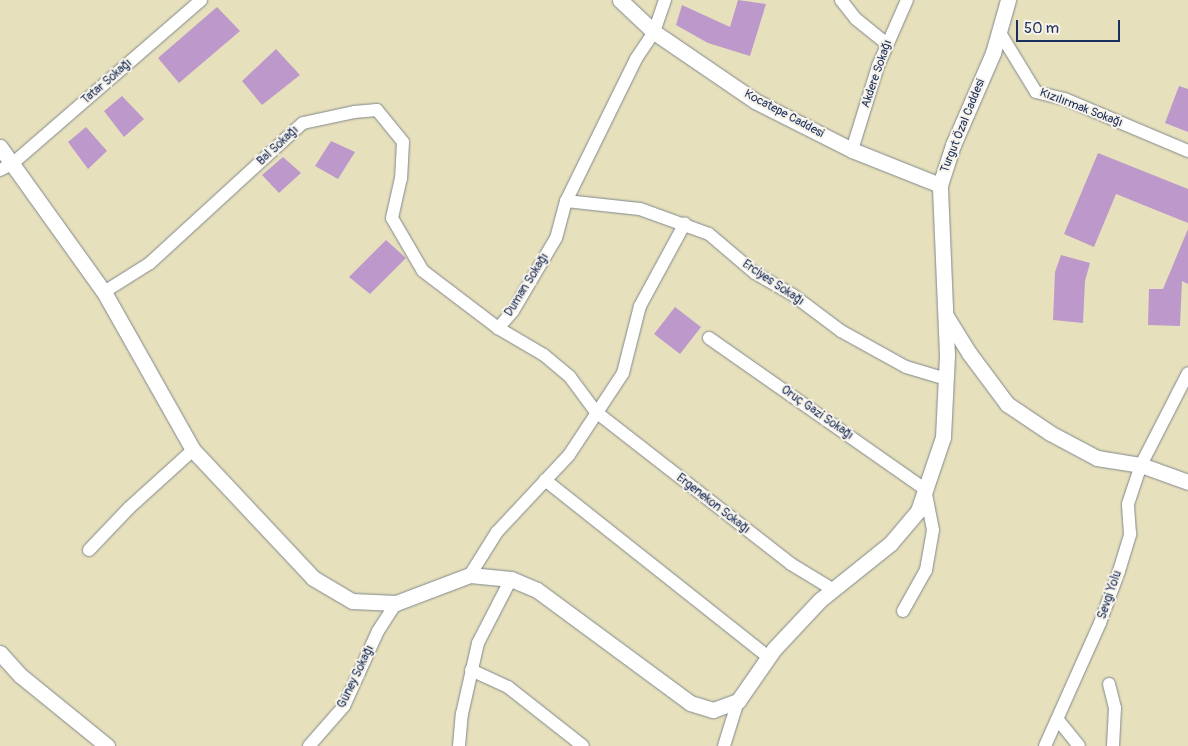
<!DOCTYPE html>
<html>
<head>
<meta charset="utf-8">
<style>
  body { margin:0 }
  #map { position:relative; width:1188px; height:746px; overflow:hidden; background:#e7e0bc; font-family:Pangolin,sans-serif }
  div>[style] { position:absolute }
  .building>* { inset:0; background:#bc99ca }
  .roads { filter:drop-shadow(0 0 1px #81888d) drop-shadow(0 0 1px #81888d) }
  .minor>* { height:12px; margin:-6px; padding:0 6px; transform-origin:6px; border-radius:6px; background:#fff }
  .tertiary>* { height:15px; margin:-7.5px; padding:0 7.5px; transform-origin:7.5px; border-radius:7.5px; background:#fff }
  span { translate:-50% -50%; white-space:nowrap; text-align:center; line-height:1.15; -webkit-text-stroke:4px #f7f3e8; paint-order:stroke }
  .street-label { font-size:12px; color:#1b2f5e }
  .scale { position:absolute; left:1016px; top:20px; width:104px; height:22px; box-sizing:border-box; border:2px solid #1b2f5e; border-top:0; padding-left:6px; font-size:15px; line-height:18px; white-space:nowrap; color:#1b2f5e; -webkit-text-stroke:4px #f7f3e8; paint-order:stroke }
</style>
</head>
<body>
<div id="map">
  <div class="building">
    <i style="clip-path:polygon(738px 0,766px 4px,750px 56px,708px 43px,676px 25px,682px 5px,730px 27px)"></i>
    <i style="clip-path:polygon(217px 7px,240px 31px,179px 83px,158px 58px)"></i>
    <i style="clip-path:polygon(276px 49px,300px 75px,262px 105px,242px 81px)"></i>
    <i style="clip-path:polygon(1179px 86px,1188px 89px,1188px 132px,1165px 123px)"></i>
    <i style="clip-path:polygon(122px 96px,144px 119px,124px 137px,104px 111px)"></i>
    <i style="clip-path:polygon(86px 127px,107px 151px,88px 169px,68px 142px)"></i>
    <i style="clip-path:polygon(331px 141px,355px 152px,338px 179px,315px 166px)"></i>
    <i style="clip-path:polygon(1098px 153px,1188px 189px,1188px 223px,1116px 194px,1094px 247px,1064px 234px)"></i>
    <i style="clip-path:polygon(283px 157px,301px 173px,279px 193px,262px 175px)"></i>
    <i style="clip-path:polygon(1188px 229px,1188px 284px,1182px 281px,1180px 326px,1148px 325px,1149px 289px,1163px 289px)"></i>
    <i style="clip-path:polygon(386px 240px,406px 258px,370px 294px,349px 277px)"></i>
    <i style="clip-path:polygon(1061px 255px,1090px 263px,1085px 281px,1083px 323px,1053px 320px,1055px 272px)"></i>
    <i style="clip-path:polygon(675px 307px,701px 327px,680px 354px,654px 334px)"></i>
  </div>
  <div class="roads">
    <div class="minor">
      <i style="left:665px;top:0;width:34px;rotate:109deg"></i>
      <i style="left:654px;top:32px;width:32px;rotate:124deg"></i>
      <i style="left:636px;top:59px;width:158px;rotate:116.2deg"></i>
      <i style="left:566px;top:201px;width:38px;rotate:105deg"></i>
      <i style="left:556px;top:238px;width:85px;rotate:120.5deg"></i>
      <i style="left:513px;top:311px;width:23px;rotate:131deg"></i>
      <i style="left:498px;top:328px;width:53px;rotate:30.4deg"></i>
      <i style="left:544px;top:355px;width:34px;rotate:40deg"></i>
      <i style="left:570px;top:377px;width:44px;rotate:53.4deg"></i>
      <i style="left:596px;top:412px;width:247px;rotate:37.9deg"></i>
      <i style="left:791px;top:564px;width:50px;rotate:31.2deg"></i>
      <i style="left:841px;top:0;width:24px;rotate:52deg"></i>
      <i style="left:856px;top:19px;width:40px;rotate:39deg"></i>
      <i style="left:1000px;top:33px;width:69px;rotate:58.6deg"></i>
      <i style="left:1036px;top:92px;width:30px;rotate:14deg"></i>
      <i style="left:1065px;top:99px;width:134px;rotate:22.9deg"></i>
      <i style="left:852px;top:150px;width:88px;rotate:-72.8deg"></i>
      <i style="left:878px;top:66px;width:72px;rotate:-66.3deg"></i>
      <i style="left:0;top:170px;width:13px;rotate:-27deg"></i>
      <i style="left:12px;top:164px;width:250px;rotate:-40.9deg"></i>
      <i style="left:566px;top:201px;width:74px;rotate:6.2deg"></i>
      <i style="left:640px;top:209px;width:73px;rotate:19.9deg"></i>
      <i style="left:709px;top:234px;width:60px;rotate:40.3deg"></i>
      <i style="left:755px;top:273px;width:44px;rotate:30.1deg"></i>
      <i style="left:793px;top:295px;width:60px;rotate:36.9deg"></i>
      <i style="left:841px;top:331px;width:74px;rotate:29deg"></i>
      <i style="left:906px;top:367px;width:42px;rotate:16.7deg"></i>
      <i style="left:104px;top:292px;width:54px;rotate:-32.2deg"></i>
      <i style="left:150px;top:263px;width:207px;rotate:-42.5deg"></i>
      <i style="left:303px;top:123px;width:52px;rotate:-12.2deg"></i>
      <i style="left:354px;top:112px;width:23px;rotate:-5deg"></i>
      <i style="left:377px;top:110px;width:41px;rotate:50.9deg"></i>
      <i style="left:403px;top:142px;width:36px;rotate:93deg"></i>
      <i style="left:401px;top:178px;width:41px;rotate:102.7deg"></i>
      <i style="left:392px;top:218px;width:61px;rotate:59.7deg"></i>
      <i style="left:423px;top:271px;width:94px;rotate:37.2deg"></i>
      <i style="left:709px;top:338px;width:264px;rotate:35deg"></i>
      <i style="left:925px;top:489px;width:42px;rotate:79deg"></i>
      <i style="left:933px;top:530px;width:41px;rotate:99.9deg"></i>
      <i style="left:926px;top:570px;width:47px;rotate:119.3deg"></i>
      <i style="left:545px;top:480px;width:285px;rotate:38.4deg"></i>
      <i style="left:89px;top:550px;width:58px;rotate:-46.4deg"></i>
      <i style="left:129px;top:508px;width:86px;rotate:-42.2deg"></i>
      <i style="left:470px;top:575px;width:51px;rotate:-57.9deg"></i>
      <i style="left:497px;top:532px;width:105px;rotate:-46.9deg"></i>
      <i style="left:569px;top:455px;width:98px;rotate:-56.6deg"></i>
      <i style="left:623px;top:373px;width:69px;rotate:-75.8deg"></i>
      <i style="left:640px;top:306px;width:94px;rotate:-61.5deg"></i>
      <i style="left:471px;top:670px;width:41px;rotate:24.7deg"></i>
      <i style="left:508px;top:687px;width:95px;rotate:38.2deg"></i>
      <i style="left:1109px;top:684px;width:25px;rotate:76deg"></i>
      <i style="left:1115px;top:708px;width:38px;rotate:93deg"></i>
      <i style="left:1058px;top:720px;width:33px;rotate:51deg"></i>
      <i style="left:309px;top:746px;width:53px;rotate:-48.8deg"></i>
      <i style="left:344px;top:706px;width:82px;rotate:-65.6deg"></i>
      <i style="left:378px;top:631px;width:33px;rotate:-57deg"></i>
      <i style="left:459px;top:746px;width:32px;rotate:-85deg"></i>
      <i style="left:462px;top:714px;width:73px;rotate:-77.3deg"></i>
      <i style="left:478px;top:643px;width:72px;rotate:-62.7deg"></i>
      <i style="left:724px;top:746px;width:47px;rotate:-72.7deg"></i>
      <i style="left:1045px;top:746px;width:135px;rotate:-65.9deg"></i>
      <i style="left:1100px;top:623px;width:55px;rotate:-69.9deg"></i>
      <i style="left:1119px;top:571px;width:39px;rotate:-73deg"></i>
      <i style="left:1130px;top:534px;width:30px;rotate:-94deg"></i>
      <i style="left:1128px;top:504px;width:41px;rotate:-71.6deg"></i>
      <i style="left:1141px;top:465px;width:103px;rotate:-62.9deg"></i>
    </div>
    <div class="tertiary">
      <i style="left:620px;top:0;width:47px;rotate:43.3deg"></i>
      <i style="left:654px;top:32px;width:122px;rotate:34.3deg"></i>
      <i style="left:755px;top:101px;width:109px;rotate:26.8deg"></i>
      <i style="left:852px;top:150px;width:95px;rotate:21.7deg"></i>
      <i style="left:0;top:147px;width:178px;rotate:54.4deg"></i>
      <i style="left:104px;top:292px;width:181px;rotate:60.6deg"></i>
      <i style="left:193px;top:450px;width:175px;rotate:46.8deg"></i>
      <i style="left:313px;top:578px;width:45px;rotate:30.5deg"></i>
      <i style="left:352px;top:601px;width:44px;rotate:2.6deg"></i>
      <i style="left:396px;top:603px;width:79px;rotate:-20.7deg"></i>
      <i style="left:470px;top:575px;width:41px;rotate:5.6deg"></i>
      <i style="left:511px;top:579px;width:28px;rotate:23deg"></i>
      <i style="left:537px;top:590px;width:190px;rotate:36.4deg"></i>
      <i style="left:690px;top:703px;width:24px;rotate:17deg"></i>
      <i style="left:713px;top:710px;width:27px;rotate:-20deg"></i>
      <i style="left:738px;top:701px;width:63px;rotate:-55.3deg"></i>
      <i style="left:774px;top:649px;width:67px;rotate:-46.8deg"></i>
      <i style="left:820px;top:600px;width:90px;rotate:-38.7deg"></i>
      <i style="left:890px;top:544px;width:43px;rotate:-49.7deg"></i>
      <i style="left:918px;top:511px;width:78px;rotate:-71.3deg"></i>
      <i style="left:943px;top:437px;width:82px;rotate:-87.2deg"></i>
      <i style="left:947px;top:355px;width:170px;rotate:-92.4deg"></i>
      <i style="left:940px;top:185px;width:42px;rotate:-72deg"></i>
      <i style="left:953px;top:145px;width:100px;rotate:-66.5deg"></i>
      <i style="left:993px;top:53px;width:55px;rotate:-74.2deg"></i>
      <i style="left:946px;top:316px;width:44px;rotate:58.1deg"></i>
      <i style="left:969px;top:353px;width:64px;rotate:53.3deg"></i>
      <i style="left:1007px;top:404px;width:52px;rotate:34deg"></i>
      <i style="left:1050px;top:433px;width:53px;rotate:28deg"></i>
      <i style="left:1097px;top:458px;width:45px;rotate:9deg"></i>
      <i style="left:1141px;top:465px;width:50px;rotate:19.9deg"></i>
      <i style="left:0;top:653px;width:31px;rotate:48deg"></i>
      <i style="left:21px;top:676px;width:111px;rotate:39.1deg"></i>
    </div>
  </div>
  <div class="street-label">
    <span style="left:877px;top:74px;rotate:-71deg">Akdere Sokağı</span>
    <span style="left:107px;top:82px;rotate:-41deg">Tatar Sokağı</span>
    <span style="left:1081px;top:108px;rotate:21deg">Kızılırmak Sokağı</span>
    <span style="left:784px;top:114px;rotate:28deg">Kocatepe Caddesi</span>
    <span style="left:963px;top:126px;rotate:-68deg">Turgut Özal Caddesi</span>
    <span style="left:278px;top:146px;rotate:-43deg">Bal Sokağı</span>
    <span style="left:773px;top:283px;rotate:34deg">Erciyes Sokağı</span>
    <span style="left:527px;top:285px;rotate:-58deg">Duman Sokağı</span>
    <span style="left:817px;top:413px;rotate:35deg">Oruç Gazi Sokağı</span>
    <span style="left:713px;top:504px;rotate:38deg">Ergenekon Sokağı</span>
    <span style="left:1110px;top:595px;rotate:-71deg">Sevgi Yolu</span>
    <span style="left:356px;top:677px;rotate:-64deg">Güney Sokağı</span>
  </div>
  <div class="scale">50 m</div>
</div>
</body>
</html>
